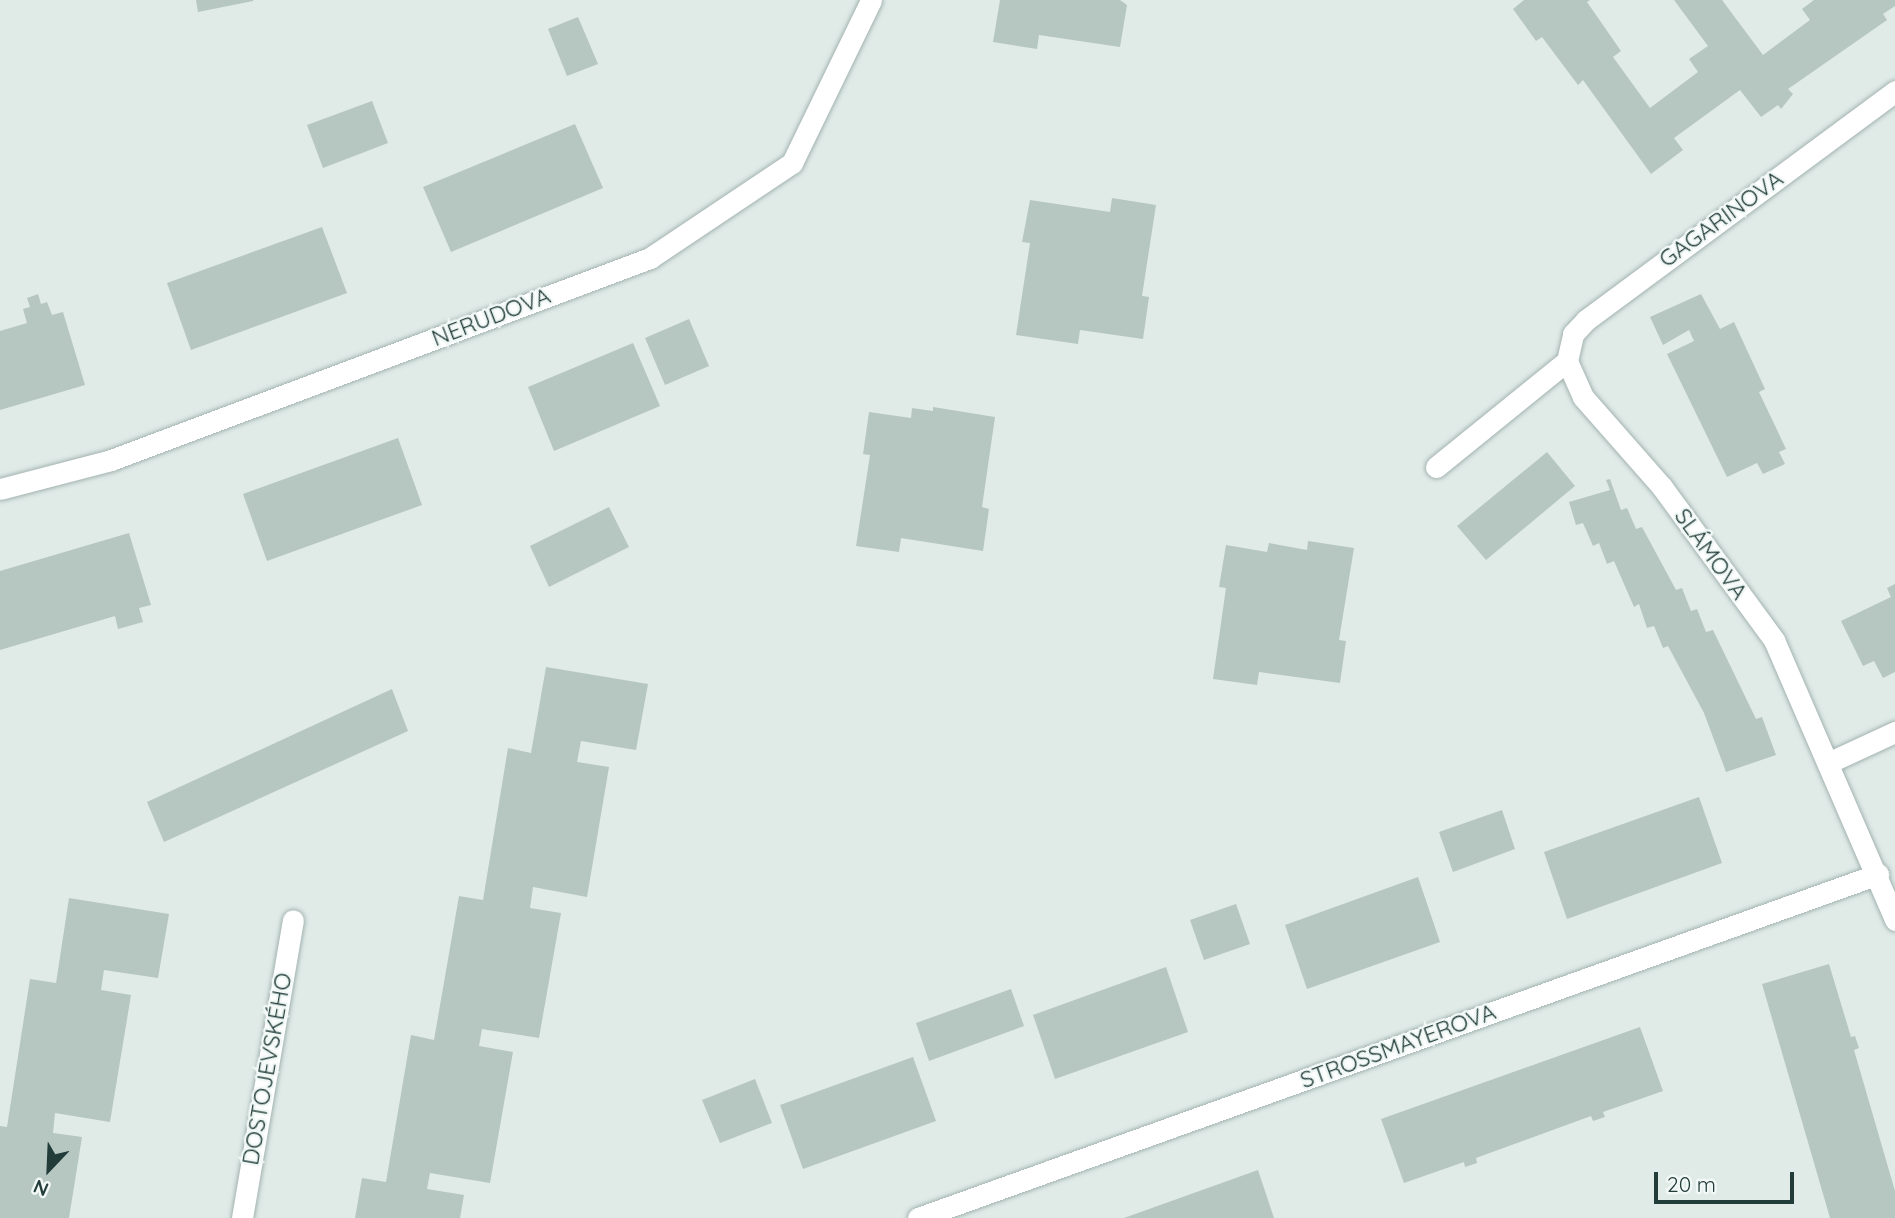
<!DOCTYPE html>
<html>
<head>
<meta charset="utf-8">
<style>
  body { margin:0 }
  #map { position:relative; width:1895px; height:1218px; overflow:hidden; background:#e0ebe8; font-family:Quicksand,sans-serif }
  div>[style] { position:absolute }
  .building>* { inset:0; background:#b6c6c1 }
  .roads { filter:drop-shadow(0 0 2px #a3b3b0) drop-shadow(0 0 2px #a3b3b0) }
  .minor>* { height:21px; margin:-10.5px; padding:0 10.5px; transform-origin:10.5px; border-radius:10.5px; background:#fff }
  span { translate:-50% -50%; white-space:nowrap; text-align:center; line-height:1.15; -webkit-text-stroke:5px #f1f8f5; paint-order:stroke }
  .street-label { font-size:23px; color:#213c39 }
  .north { position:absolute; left:14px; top:1134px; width:70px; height:70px; -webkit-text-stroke:5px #f1f8f5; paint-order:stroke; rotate:203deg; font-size:19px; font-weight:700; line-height:28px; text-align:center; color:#213c39 }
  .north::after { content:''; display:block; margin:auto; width:24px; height:32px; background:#213c39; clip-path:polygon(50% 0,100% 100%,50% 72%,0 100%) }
  .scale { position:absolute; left:1654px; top:1172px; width:140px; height:32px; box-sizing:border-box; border:4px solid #213c39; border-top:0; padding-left:9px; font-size:21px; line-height:24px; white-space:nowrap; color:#213c39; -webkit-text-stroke:5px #f1f8f5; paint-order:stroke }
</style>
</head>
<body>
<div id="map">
  <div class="building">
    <i style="clip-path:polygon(196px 0,253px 0,253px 1px,198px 12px)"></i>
    <i style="clip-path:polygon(1000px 0,1120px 0,1127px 5px,1120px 47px,1039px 35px,1037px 49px,993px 42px)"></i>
    <i style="clip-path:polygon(1524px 0,1590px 0,1587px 2px,1621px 51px,1613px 57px,1650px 108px,1698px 72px,1689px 59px,1708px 46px,1674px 0,1722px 0,1763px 55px,1810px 20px,1802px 9px,1814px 0,1895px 0,1895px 6px,1883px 14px,1887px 20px,1788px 89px,1793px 94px,1781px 109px,1778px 105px,1761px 117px,1740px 90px,1674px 138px,1683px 150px,1651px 174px,1583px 80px,1578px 85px,1542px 37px,1536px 41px,1513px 9px)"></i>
    <i style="clip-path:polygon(578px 17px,598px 64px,567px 76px,548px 29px)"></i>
    <i style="clip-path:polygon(372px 101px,388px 143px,323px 168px,307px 125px)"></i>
    <i style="clip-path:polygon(575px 124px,603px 188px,451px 252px,423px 187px)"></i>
    <i style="clip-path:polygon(1112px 198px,1156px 205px,1142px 296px,1149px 297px,1143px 339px,1080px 330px,1078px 344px,1016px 335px,1030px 243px,1022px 242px,1030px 200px,1110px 212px)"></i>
    <i style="clip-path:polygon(322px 227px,347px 293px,191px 350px,167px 283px)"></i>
    <i style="clip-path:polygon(38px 294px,41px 304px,47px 302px,52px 315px,63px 312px,85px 385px,0 410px,0 331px,27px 323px,23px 309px,30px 307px,27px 298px)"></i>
    <i style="clip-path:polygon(1701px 294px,1720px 329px,1734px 322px,1765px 389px,1759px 392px,1786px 449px,1779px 452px,1785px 464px,1763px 474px,1757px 463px,1727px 477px,1667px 354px,1694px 341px,1689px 330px,1663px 345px,1650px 317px)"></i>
    <i style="clip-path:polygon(689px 319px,709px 366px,665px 385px,645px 338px)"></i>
    <i style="clip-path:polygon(633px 343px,660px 406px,554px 451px,528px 387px)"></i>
    <i style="clip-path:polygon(933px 407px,995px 417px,982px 507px,989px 509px,983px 551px,901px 538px,899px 552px,856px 546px,870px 455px,863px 454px,869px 412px,911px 418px,912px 408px,933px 411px)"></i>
    <i style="clip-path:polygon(398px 438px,422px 505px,267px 561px,243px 494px)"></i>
    <i style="clip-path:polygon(1547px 452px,1575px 486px,1486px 560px,1457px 526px)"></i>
    <i style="clip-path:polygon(1610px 479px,1621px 510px,1627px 508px,1636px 529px,1642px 527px,1676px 590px,1682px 588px,1691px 611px,1697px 609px,1706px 632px,1713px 630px,1756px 719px,1762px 717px,1776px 755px,1726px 772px,1704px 713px,1668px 646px,1663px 648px,1654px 626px,1647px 628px,1639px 604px,1634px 607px,1614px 561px,1607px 564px,1599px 543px,1593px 546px,1583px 523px,1576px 525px,1569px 502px,1610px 490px,1606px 480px)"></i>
    <i style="clip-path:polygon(609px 507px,629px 547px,549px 587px,530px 546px)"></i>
    <i style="clip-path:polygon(129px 533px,151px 605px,139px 608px,143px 622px,118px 629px,115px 616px,0 650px,0 571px)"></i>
    <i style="clip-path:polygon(1308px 541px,1354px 548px,1339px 640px,1346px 641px,1340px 683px,1259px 672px,1257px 685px,1213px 679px,1226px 588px,1219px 587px,1226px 545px,1267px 552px,1269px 543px,1307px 550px)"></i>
    <i style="clip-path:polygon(1895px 584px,1895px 672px,1883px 678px,1874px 661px,1863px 666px,1841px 621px,1891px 597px,1887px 588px)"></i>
    <i style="clip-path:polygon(546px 667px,648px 684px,636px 750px,581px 741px,577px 762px,609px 767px,587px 897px,533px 887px,530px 908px,561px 913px,539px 1038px,482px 1029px,479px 1046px,513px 1052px,490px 1183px,430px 1173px,427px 1189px,464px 1195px,460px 1218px,355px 1218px,362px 1178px,386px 1182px,411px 1035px,434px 1040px,459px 896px,483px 900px,508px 748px,531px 753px)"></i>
    <i style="clip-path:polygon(392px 689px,408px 731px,164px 842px,147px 802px)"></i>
    <i style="clip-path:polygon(1699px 797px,1722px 863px,1567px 919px,1544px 852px)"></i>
    <i style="clip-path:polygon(1502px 810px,1515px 849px,1453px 872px,1439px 832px)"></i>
    <i style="clip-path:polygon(1418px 877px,1440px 942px,1307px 989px,1285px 925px)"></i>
    <i style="clip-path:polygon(69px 898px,169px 914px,158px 978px,104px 970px,101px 990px,131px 995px,110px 1122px,55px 1113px,53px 1133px,82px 1137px,69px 1218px,0 1218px,0 1126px,7px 1127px,30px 979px,56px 983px)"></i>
    <i style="clip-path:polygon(1236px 904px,1250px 944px,1204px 960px,1190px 920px)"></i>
    <i style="clip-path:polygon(1829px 964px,1851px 1037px,1855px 1036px,1859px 1048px,1854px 1050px,1895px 1191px,1895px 1218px,1830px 1218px,1762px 984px)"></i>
    <i style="clip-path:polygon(1166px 967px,1188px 1032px,1055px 1079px,1033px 1015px)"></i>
    <i style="clip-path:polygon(1011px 989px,1024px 1026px,929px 1061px,916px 1023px)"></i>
    <i style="clip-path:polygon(1640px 1027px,1663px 1091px,1603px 1112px,1605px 1117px,1593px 1121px,1591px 1116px,1476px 1158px,1477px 1163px,1465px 1167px,1464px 1162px,1404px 1183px,1381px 1119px)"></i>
    <i style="clip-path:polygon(913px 1057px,936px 1121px,803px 1169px,780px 1105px)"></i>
    <i style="clip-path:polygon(755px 1079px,772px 1123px,720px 1143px,702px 1100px)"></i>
    <i style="clip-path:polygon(1258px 1170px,1274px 1218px,1124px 1218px)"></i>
  </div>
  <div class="roads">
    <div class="minor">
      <i style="left:1567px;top:361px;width:28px;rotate:-77deg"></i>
      <i style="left:1573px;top:334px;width:19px;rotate:-47deg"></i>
      <i style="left:1586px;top:320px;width:385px;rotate:-36.5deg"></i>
      <i style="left:1436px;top:467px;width:169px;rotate:-39deg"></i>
      <i style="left:1567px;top:361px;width:39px;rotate:66deg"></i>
      <i style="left:1583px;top:397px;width:120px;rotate:48.7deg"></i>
      <i style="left:1662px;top:487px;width:190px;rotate:53.8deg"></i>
      <i style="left:1774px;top:640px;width:305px;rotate:66.6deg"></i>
      <i style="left:0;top:489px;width:115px;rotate:-14.6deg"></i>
      <i style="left:111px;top:460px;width:576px;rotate:-20.54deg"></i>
      <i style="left:650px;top:258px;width:171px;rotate:-33.8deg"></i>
      <i style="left:792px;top:163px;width:181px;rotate:-64.1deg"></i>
      <i style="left:1830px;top:762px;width:72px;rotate:-24.8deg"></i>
      <i style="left:242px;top:1218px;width:302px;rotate:-80.3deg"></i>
      <i style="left:918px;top:1218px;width:1020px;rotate:-19.71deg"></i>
    </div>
  </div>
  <div class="street-label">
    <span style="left:1721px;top:219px;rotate:-36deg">GAGARINOVA</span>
    <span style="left:491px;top:317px;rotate:-21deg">NERUDOVA</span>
    <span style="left:1711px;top:554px;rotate:54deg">SLÁMOVA</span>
    <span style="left:1398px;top:1046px;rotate:-20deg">STROSSMAYEROVA</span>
    <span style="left:267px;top:1069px;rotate:-80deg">DOSTOJEVSKÉHO</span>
  </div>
  <div class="north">N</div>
  <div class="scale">20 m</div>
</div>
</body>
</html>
